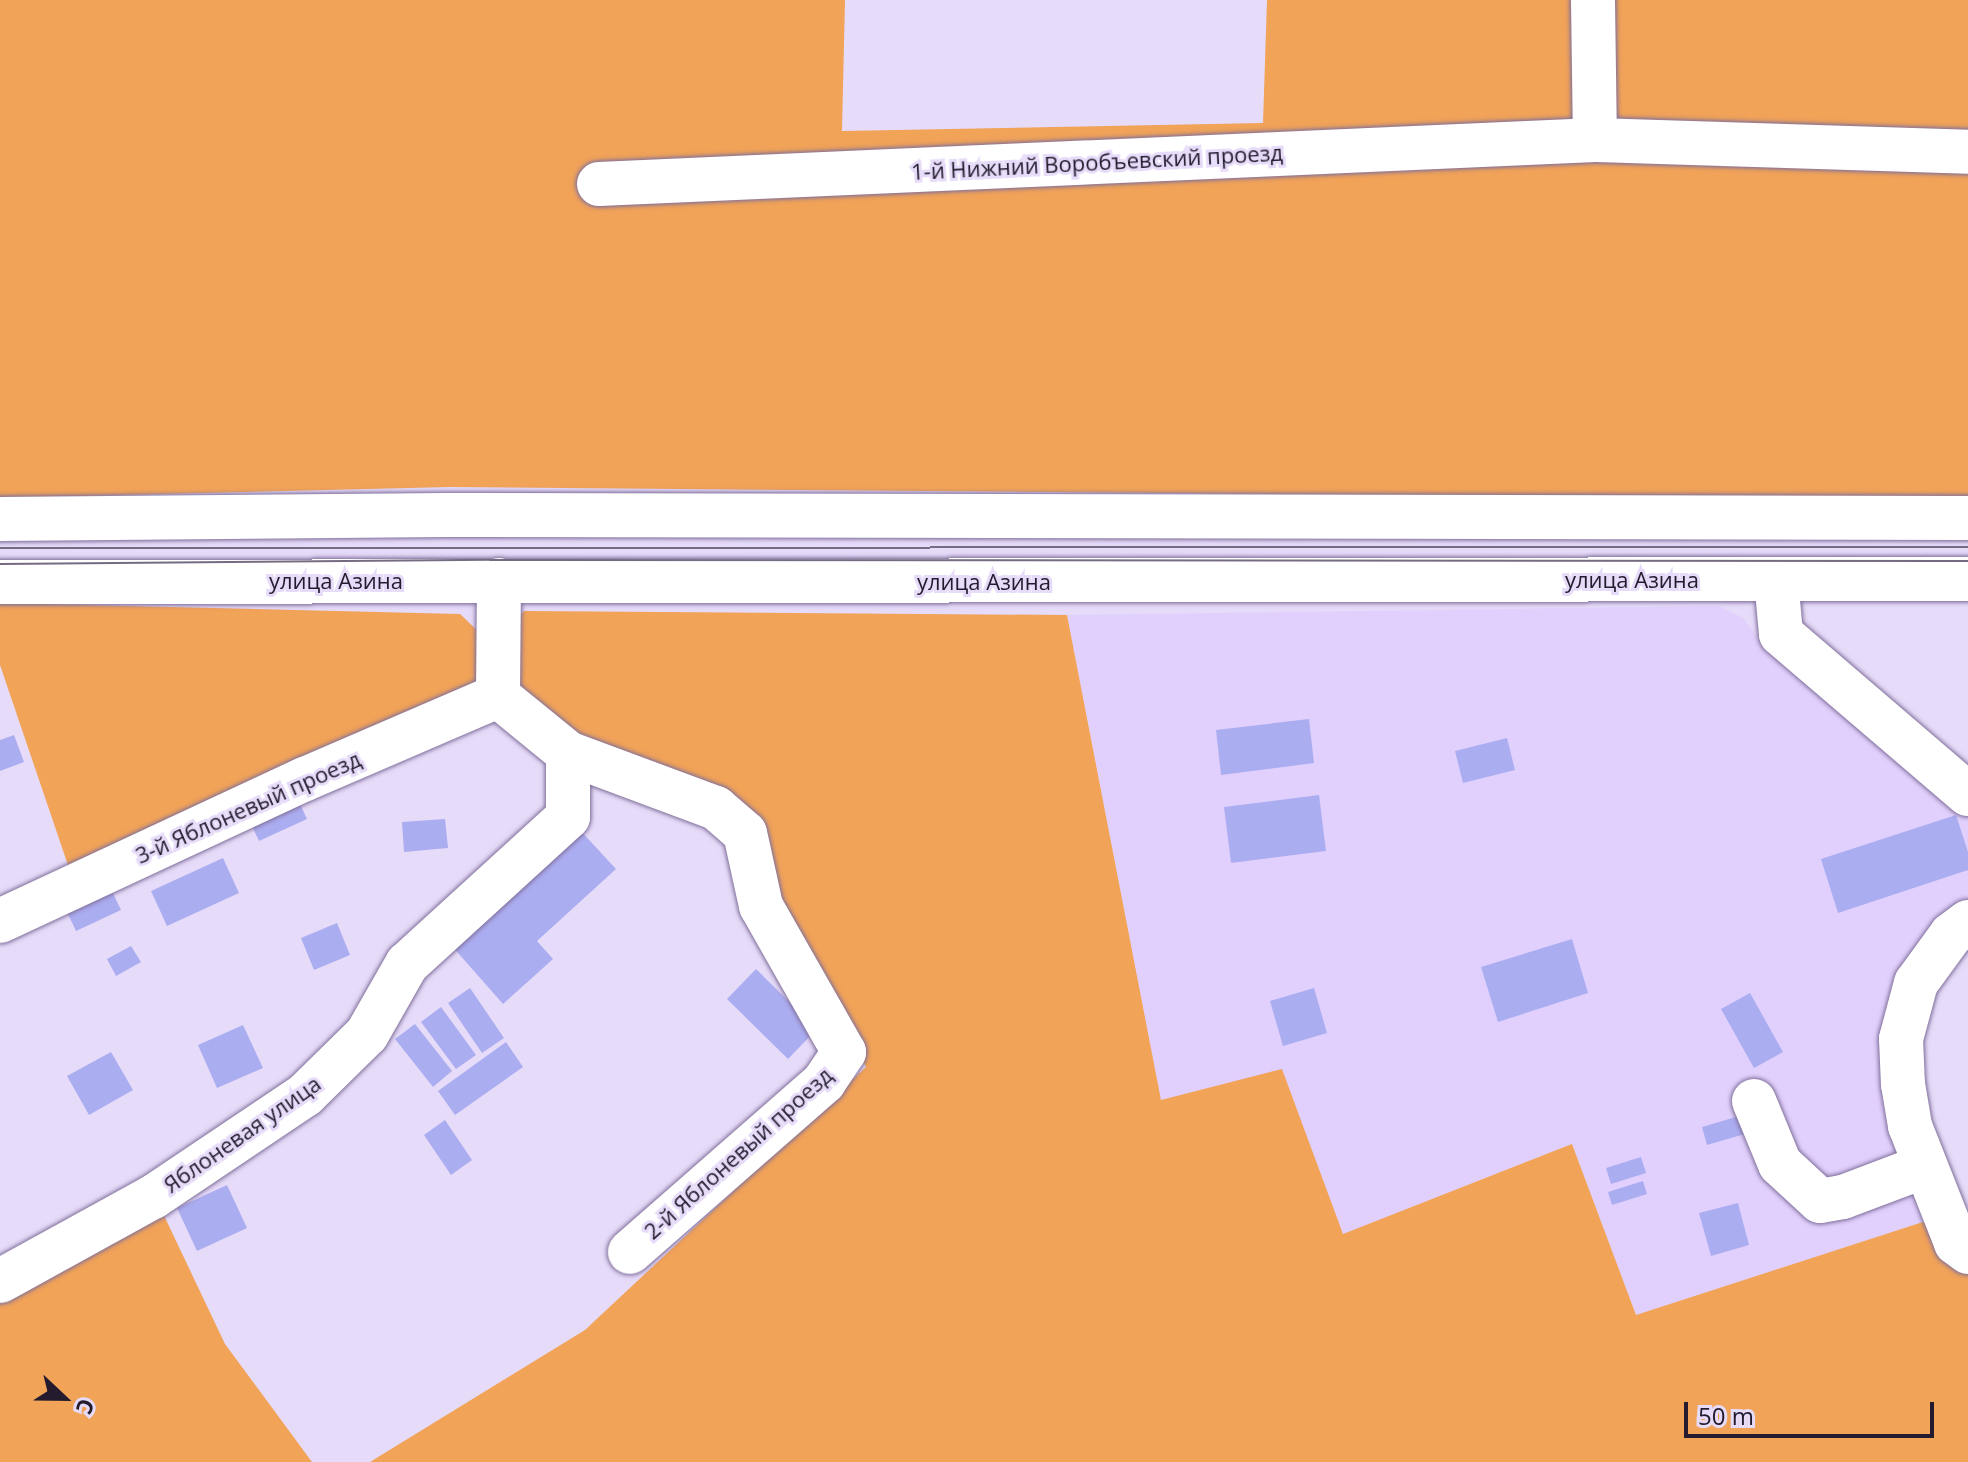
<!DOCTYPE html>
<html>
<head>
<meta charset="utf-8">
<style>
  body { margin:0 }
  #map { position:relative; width:1968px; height:1462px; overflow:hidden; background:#e6dbf9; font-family:"Open Sans",sans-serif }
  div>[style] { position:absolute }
  .built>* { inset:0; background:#e1d0fd }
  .green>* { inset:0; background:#f1a358 }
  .building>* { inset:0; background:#abadf1 }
  .roads { filter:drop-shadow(0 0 2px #806f9b) drop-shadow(0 0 2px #806f9b) }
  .minor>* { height:44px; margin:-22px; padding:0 22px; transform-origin:22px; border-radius:22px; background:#fff }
  .tram>* { height:2px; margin:-1px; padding:0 1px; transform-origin:1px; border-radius:1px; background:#756c83 }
  span { translate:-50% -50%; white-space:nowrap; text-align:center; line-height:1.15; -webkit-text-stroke:6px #e6dbf9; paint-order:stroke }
  .street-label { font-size:22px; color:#241c2e }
  .north { position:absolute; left:24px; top:1358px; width:80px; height:80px; -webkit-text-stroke:6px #e6dbf9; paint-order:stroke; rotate:112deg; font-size:22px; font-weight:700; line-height:32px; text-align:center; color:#241c2e }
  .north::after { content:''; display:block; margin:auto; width:28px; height:36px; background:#241c2e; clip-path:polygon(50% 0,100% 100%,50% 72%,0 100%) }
  .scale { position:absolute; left:1684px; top:1402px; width:250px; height:36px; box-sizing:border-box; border:4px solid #241c2e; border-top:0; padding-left:10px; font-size:24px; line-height:28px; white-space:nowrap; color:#241c2e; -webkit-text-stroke:6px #e6dbf9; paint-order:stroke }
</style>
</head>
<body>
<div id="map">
  <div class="built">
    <i style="clip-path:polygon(1719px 606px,1743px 618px,1758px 638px,1968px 811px,1968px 905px,1904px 976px,1929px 1220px,1636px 1315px,1572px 1144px,1343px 1234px,1282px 1070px,1161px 1100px,1067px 615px)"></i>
  </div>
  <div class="green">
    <i style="clip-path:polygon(0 0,845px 0,842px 131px,1263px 123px,1267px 0,1968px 0,1968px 500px,450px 487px,0 498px)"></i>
    <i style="clip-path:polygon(0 603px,460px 614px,482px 635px,488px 666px,471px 691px,71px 874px,0 665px)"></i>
    <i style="clip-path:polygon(524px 611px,1067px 615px,1161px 1100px,1282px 1069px,1343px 1234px,1572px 1144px,1636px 1315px,1929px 1220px,1968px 1270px,1968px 1462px,370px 1462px,585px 1330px,866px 1067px,776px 896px,763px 831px,565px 736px,515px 685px,514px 623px)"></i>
    <i style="clip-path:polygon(159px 1205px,225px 1344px,312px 1462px,0 1462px,0 1297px)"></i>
  </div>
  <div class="building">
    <i style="clip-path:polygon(1309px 719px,1314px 763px,1221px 775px,1216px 730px)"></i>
    <i style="clip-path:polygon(14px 735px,24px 762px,0 771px,0 740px)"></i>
    <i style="clip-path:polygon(1507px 738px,1515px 770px,1463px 783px,1455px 751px)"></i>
    <i style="clip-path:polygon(1319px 795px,1326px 851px,1231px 863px,1224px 807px)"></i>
    <i style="clip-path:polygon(299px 802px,307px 819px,259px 841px,251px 824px)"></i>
    <i style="clip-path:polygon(1956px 815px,1968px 852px,1968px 870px,1838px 913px,1821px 859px)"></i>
    <i style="clip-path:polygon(445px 819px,448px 848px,404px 852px,402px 822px)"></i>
    <i style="clip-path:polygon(579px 829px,616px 869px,537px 941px,553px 959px,503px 1004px,451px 945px)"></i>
    <i style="clip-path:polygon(223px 858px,239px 893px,167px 926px,151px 891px)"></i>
    <i style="clip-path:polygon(111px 889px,121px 910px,76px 931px,66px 910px)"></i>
    <i style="clip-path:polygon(337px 923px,350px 955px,314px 970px,301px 938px)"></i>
    <i style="clip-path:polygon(1572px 939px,1588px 993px,1498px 1022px,1481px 967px)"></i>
    <i style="clip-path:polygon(131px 946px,141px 962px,116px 976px,107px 959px)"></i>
    <i style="clip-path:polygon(756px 969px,817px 1029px,788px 1059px,727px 999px)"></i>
    <i style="clip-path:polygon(470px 988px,504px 1038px,482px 1053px,448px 1003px)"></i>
    <i style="clip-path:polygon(1314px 988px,1327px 1033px,1283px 1046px,1270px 1001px)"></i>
    <i style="clip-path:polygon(1750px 993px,1783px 1052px,1754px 1068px,1721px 1009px)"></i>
    <i style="clip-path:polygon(441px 1007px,476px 1055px,456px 1069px,421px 1022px)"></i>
    <i style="clip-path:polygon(415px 1024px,452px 1071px,433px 1087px,395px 1039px)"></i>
    <i style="clip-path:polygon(243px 1025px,263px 1068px,217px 1088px,198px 1045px)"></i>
    <i style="clip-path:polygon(506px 1042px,523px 1067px,455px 1115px,438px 1091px)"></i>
    <i style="clip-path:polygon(111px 1052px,133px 1090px,89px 1115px,67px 1076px)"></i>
    <i style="clip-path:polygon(1739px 1116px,1745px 1134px,1707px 1145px,1702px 1127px)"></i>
    <i style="clip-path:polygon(445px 1120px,472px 1160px,451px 1175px,424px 1135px)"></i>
    <i style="clip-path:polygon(1641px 1157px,1646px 1173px,1611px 1184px,1606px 1168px)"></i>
    <i style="clip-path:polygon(1643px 1181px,1647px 1194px,1612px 1205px,1608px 1192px)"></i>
    <i style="clip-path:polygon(227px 1185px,247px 1228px,197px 1251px,177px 1208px)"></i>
    <i style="clip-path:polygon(1738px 1203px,1749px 1245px,1711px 1256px,1699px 1213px)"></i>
  </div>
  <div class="roads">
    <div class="minor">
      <i style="left:1593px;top:0;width:140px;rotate:89.2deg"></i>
      <i style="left:1595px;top:140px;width:373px;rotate:1.8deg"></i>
      <i style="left:599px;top:184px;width:997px;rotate:-2.53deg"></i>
      <i style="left:0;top:519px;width:446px;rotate:-0.5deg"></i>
      <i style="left:446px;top:515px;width:1522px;rotate:0.11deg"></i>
      <i style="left:1776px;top:579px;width:55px;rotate:84.8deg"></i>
      <i style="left:1781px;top:634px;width:246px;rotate:40.6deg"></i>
      <i style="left:499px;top:580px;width:116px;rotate:90.5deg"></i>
      <i style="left:498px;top:696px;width:90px;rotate:39.2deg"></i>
      <i style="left:568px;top:753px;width:158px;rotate:20.4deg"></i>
      <i style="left:716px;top:808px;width:38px;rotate:41deg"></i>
      <i style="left:745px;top:833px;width:75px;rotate:77.6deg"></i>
      <i style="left:761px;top:906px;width:168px;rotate:60.4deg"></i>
      <i style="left:844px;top:1052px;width:36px;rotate:124deg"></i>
      <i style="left:824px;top:1082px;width:258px;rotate:138.8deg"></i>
      <i style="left:0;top:582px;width:1968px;rotate:-0.09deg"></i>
      <i style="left:0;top:921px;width:336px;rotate:-25deg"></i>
      <i style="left:305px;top:779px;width:210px;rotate:-23.3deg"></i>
      <i style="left:1968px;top:922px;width:21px;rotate:143deg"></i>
      <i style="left:1951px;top:935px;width:59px;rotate:126.1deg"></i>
      <i style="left:1916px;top:983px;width:58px;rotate:105deg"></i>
      <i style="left:1901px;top:1039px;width:45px;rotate:87.5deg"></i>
      <i style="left:1903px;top:1084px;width:43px;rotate:80.5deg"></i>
      <i style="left:1910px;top:1126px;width:126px;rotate:68.5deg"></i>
      <i style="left:1956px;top:1243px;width:15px;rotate:37deg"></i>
      <i style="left:1754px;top:1101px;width:68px;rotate:67.6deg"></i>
      <i style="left:1780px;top:1164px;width:54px;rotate:42.8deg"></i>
      <i style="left:1820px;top:1201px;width:23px;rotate:-10deg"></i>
      <i style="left:1843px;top:1197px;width:88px;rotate:-20.7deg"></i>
      <i style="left:0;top:1281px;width:175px;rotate:-28.8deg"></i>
      <i style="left:153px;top:1197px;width:183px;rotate:-33.9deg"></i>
      <i style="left:305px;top:1095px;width:87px;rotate:-44.5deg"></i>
      <i style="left:367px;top:1034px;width:81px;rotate:-60.3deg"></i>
      <i style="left:407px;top:964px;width:218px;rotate:-42.4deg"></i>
      <i style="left:568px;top:817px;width:64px;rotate:-90deg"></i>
    </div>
  </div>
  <div class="tram">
    <i style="left:0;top:548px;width:1968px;rotate:-0.03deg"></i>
    <i style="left:0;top:564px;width:490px;rotate:-0.5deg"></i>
    <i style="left:490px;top:560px;width:1478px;rotate:0.04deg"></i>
  </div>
  <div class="street-label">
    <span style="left:1097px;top:162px;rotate:-3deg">1-й Нижний Воробъевский проезд</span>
    <span style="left:1632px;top:580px">улица Азина</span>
    <span style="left:336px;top:581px">улица Азина</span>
    <span style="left:984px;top:582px">улица Азина</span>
    <span style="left:248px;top:807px;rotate:-24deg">3-й Яблоневый проезд</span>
    <span style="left:242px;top:1134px;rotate:-35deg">Яблоневая улица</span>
    <span style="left:738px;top:1153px;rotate:-42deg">2-й Яблоневый проезд</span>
  </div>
  <div class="north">С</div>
  <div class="scale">50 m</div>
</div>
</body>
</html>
